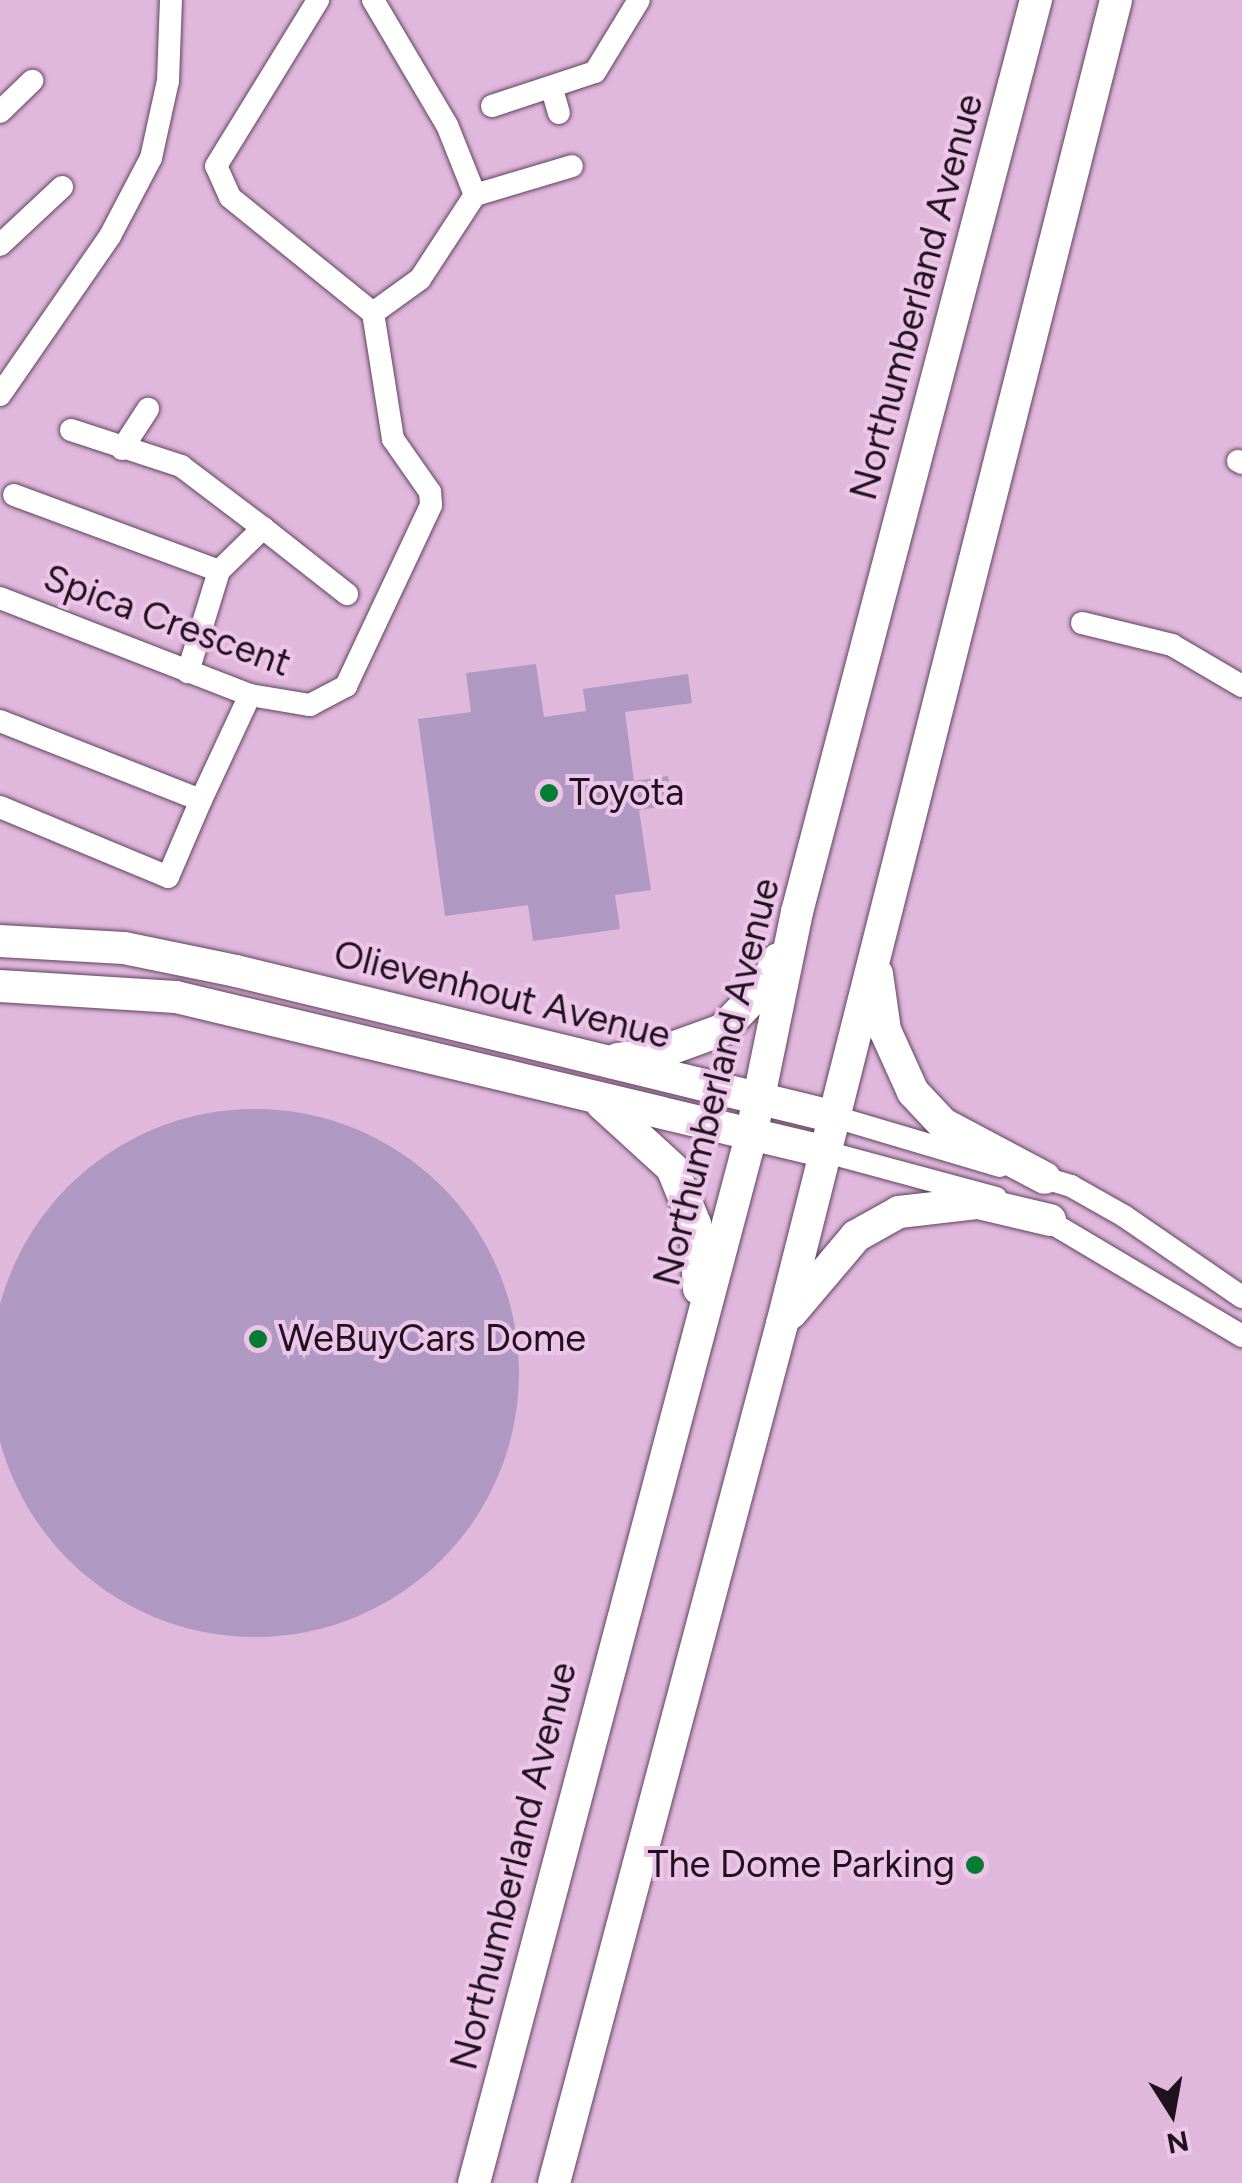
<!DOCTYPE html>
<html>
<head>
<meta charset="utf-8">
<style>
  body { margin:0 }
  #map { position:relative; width:1242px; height:2183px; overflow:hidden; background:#dfb8db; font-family:Figtree,sans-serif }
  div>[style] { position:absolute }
  .building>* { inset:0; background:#af99c2 }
  .round { border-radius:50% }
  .roads { filter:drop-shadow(0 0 2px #624260) drop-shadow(0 0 2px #624260) }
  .street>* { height:22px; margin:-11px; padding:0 11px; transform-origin:11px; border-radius:11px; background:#fff }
  .secondary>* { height:32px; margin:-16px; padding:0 16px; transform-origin:16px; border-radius:16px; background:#fff }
  .dots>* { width:28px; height:28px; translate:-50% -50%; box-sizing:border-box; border:5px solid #ecc5e9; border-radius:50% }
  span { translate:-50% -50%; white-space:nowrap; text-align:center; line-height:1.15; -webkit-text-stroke:8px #ecc5e9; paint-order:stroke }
  .street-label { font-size:38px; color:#1f111e }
  .poi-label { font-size:38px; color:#1f111e }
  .left { translate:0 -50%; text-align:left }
  .right { translate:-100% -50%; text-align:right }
  .north { position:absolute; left:1122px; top:2063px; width:100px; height:100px; -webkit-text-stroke:8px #ecc5e9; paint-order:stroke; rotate:169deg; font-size:28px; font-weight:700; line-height:40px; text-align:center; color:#1f111e }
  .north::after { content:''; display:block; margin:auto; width:35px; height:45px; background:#1f111e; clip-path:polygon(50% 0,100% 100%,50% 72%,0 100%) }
</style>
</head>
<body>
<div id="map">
  <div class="building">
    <i style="clip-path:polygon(536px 664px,544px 717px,586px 711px,583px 689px,688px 674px,692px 703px,625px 712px,634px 781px,668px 776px,672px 805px,639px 810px,651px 890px,615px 895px,620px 929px,533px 941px,528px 905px,445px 916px,418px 719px,471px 712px,466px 673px)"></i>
    <i class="round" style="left:-9px;top:1109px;width:528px;height:528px"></i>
  </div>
  <div class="roads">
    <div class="street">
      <i style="left:373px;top:0;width:145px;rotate:59.4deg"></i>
      <i style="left:447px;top:125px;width:75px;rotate:68.2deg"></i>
      <i style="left:552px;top:89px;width:25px;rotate:74deg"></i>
      <i style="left:492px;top:106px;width:108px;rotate:-18.3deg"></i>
      <i style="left:595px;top:72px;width:84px;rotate:-58.6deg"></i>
      <i style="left:0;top:112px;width:45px;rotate:-44.1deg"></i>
      <i style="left:475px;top:195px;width:101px;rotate:-16.6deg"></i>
      <i style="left:0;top:245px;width:85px;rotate:-43.1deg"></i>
      <i style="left:373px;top:313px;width:58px;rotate:-35.9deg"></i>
      <i style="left:420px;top:279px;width:100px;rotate:-56.8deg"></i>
      <i style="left:0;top:395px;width:193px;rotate:-55.3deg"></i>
      <i style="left:110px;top:236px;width:88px;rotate:-62.3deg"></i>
      <i style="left:151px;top:158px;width:79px;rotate:-77.6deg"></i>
      <i style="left:168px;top:81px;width:81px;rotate:-87.9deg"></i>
      <i style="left:71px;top:430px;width:116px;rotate:18.1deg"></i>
      <i style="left:181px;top:466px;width:103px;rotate:37.1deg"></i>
      <i style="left:122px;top:449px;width:48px;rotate:-57deg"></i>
      <i style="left:1238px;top:461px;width:4px;rotate:27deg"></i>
      <i style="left:14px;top:495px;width:219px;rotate:20.3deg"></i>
      <i style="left:219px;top:571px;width:106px;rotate:107.1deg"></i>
      <i style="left:219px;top:571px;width:62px;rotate:-44.3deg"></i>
      <i style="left:263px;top:528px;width:107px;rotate:38.2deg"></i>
      <i style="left:0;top:598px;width:268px;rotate:21.2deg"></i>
      <i style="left:250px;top:695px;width:61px;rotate:9.5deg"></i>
      <i style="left:310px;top:705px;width:41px;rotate:-27.8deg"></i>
      <i style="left:346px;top:686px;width:200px;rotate:-64.8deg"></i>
      <i style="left:431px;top:505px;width:13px;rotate:-94deg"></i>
      <i style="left:430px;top:492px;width:65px;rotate:-124.9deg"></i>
      <i style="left:393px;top:439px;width:128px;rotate:-99deg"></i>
      <i style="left:373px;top:313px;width:184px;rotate:-141deg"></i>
      <i style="left:230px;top:197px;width:34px;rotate:-114deg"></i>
      <i style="left:216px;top:166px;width:195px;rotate:-58.4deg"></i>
      <i style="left:1082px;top:623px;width:93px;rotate:13.7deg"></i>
      <i style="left:1172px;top:645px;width:81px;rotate:30.4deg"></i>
      <i style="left:0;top:721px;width:216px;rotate:21.5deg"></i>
      <i style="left:201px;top:800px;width:116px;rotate:-65deg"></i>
      <i style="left:0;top:807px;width:182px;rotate:22.6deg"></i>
      <i style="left:168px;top:877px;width:84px;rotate:-66.8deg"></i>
      <i style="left:835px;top:1117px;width:172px;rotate:16.5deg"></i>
      <i style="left:826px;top:1152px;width:176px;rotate:15.1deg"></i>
      <i style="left:1031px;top:1174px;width:42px;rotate:16.7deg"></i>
      <i style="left:1071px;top:1186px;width:61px;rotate:29.5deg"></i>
      <i style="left:1124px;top:1216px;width:143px;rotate:34.5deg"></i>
      <i style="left:1040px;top:1216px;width:235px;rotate:30.7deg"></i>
    </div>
    <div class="secondary">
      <i style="left:0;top:941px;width:124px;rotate:3.2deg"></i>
      <i style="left:124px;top:948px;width:114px;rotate:11.6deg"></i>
      <i style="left:236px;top:971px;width:617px;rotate:13.7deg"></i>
      <i style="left:877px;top:974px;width:57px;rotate:81.9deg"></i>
      <i style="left:885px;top:1030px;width:68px;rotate:65.7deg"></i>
      <i style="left:913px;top:1092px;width:44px;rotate:46.8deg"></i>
      <i style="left:943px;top:1124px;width:115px;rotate:27.9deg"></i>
      <i style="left:0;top:986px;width:176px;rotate:3.6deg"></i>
      <i style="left:176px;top:997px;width:668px;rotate:13.41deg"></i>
      <i style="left:618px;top:1059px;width:38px;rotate:-7deg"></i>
      <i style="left:656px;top:1054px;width:70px;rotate:-20deg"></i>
      <i style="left:722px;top:1030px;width:62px;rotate:-45.7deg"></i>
      <i style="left:765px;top:986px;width:30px;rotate:-64deg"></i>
      <i style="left:602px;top:1104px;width:95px;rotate:42.4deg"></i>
      <i style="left:672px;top:1168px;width:61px;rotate:67.7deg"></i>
      <i style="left:695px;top:1224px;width:65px;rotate:86.5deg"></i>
      <i style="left:791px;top:1313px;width:101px;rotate:-49.8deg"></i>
      <i style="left:856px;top:1236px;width:49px;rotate:-29.2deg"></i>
      <i style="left:899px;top:1212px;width:80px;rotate:-6.5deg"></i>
      <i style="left:978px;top:1203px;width:74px;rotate:13.3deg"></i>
      <i style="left:474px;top:2183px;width:1083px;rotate:-75.18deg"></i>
      <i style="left:751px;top:1136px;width:229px;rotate:-78.4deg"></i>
      <i style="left:797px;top:912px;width:943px;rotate:-75.32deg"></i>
      <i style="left:554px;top:2183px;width:889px;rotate:-75.14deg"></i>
      <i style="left:782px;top:1324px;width:1365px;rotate:-75.84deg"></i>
    </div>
  </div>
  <div class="dots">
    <i style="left:549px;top:793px;background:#047c33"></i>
    <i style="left:258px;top:1339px;background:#047c33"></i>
    <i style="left:975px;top:1865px;background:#047c33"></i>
  </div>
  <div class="street-label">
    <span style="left:917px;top:297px;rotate:-75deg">Northumberland Avenue</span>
    <span style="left:167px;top:621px;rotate:20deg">Spica Crescent</span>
    <span style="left:502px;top:995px;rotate:14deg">Olievenhout Avenue</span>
    <span style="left:717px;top:1082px;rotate:-76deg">Northumberland Avenue</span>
    <span style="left:514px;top:1866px;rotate:-76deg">Northumberland Avenue</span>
  </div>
  <div class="poi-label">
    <span class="left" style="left:569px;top:793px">Toyota</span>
    <span class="left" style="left:278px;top:1339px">WeBuyCars Dome</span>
    <span class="right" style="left:955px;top:1865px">The Dome Parking</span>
  </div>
  <div class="north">N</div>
</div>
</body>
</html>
